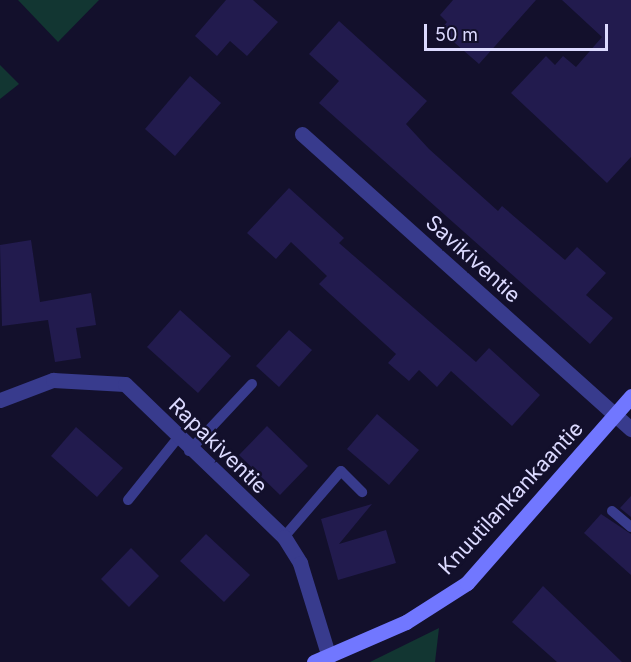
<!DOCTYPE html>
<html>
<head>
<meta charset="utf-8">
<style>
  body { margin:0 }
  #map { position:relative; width:631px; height:662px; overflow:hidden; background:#13102c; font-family:Inter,sans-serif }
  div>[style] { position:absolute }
  .green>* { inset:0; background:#123632 }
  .building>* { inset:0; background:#221b4e }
  .lane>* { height:10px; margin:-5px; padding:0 5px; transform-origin:5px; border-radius:5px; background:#383b8d }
  .street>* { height:15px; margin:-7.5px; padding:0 7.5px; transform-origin:7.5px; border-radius:7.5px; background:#383b8d }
  .secondary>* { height:15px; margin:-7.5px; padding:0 7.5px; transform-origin:7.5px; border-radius:7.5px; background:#7177ff }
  span { translate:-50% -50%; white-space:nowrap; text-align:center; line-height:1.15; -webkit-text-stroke:5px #13102c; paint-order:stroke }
  .street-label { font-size:21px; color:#dcdaff }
  .scale { position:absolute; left:424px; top:24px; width:184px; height:27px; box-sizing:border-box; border:3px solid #dcdaff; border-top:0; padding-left:8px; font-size:18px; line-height:21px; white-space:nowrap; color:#dcdaff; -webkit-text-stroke:4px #13102c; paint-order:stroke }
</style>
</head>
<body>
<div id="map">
  <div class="green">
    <i style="clip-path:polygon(18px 0,99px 0,58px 42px)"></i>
    <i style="clip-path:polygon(0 65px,19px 84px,0 99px)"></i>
    <i style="clip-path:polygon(439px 628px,435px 662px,370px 662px)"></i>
  </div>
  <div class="building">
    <i style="clip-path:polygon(226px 0,253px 0,278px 22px,247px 56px,230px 41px,217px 56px,195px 36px)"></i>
    <i style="clip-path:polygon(453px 0,536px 0,479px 64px,440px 30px,447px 22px,440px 15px)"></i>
    <i style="clip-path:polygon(562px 0,631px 0,631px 157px,607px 183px,511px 93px,546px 56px,555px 65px,563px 56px,576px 67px,602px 37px)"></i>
    <i style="clip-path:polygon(339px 21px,427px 101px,406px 124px,429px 149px,498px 211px,502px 206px,565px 260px,577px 247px,606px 273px,586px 295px,613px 318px,590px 344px,319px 103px,339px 81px,309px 54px)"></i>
    <i style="clip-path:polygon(190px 76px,221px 103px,175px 156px,145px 129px)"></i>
    <i style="clip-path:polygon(289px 188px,344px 238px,339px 243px,476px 362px,489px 348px,540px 395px,512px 426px,451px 371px,437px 387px,419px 370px,409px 381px,388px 363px,396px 354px,319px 284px,327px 276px,291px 242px,276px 259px,247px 233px)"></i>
    <i style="clip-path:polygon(31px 240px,40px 302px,91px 293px,96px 325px,76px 328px,81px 358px,55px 362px,48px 320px,2px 326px,0 245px)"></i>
    <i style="clip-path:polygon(180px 310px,231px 356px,198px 393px,147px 347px)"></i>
    <i style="clip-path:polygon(289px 330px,312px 350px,279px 387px,256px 366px)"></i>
    <i style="clip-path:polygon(377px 414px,419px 450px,389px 485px,347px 449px)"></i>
    <i style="clip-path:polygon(267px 426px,308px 466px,280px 495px,239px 455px)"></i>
    <i style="clip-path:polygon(76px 427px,123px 468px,97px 497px,51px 456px)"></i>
    <i style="clip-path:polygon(631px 496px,631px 517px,620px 508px)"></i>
    <i style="clip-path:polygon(372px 504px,339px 544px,386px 530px,396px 563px,338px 580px,321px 519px)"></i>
    <i style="clip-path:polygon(601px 514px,631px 534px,631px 575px,584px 533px)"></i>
    <i style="clip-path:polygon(206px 534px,250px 575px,224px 602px,180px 561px)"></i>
    <i style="clip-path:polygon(131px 548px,159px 576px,129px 607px,101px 579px)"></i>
    <i style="clip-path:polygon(543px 586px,622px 662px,557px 662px,512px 622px)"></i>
  </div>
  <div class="lane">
    <i style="left:189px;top:451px;width:92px;rotate:-46.8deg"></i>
    <i style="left:128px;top:500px;width:78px;rotate:-51.2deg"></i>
    <i style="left:612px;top:511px;width:25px;rotate:40deg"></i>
    <i style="left:284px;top:537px;width:87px;rotate:-49.2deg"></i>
    <i style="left:341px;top:471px;width:30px;rotate:45deg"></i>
  </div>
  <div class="street">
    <i style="left:302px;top:134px;width:442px;rotate:41.9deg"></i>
    <i style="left:0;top:400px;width:57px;rotate:-20.7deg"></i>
    <i style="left:53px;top:380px;width:72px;rotate:3.2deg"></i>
    <i style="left:125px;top:384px;width:221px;rotate:43.9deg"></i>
    <i style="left:284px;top:537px;width:31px;rotate:58deg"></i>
    <i style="left:300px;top:563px;width:98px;rotate:72.9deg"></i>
  </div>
  <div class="secondary">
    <i style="left:314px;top:662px;width:100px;rotate:-23.5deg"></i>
    <i style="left:406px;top:622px;width:72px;rotate:-32.6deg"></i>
    <i style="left:467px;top:583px;width:249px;rotate:-48.7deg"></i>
  </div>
  <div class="street-label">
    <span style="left:473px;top:259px;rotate:42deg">Savikiventie</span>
    <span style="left:218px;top:446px;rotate:44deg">Rapakiventie</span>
    <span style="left:511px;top:498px;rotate:-47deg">Knuutilankankaantie</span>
  </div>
  <div class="scale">50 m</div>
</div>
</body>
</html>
